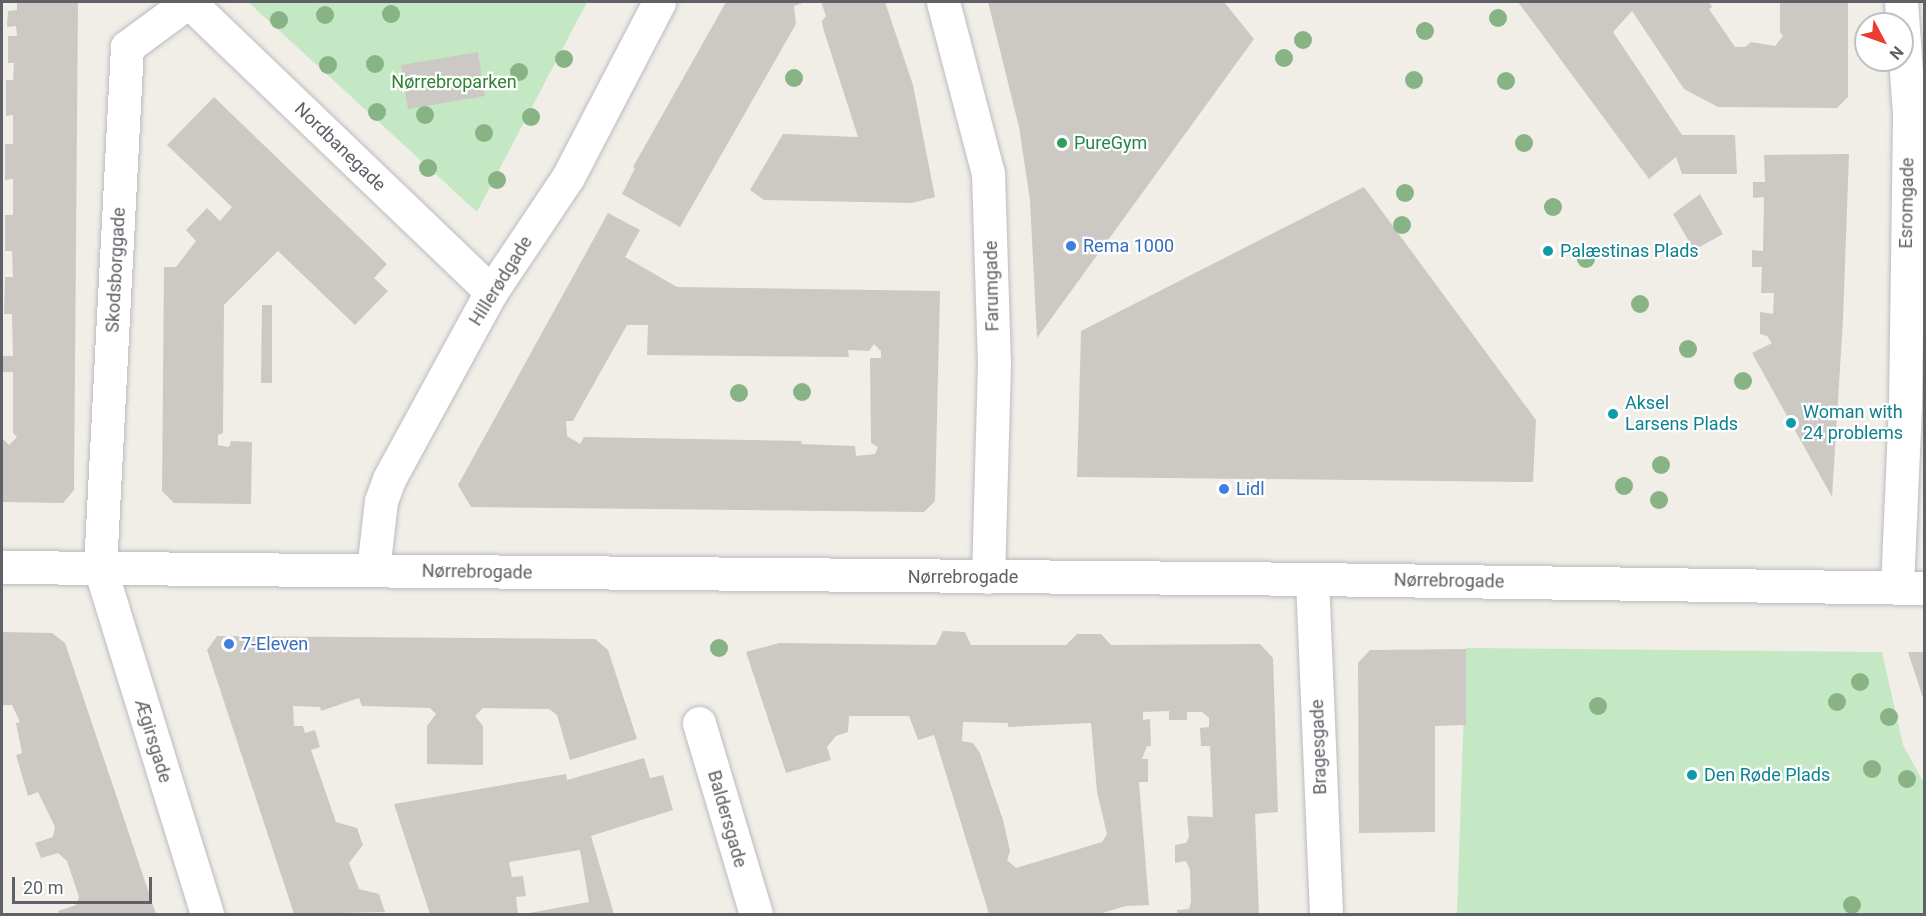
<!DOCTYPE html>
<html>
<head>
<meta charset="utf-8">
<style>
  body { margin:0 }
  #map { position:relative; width:1926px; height:916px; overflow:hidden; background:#f1eee7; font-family:Roboto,sans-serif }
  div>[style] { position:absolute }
  .green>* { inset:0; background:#c4e8c3 }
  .building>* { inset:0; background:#ccc9c4 }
  .roads { filter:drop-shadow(0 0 2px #b9bcc1) drop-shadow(0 0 2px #b9bcc1) }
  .minor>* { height:33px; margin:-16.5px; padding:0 16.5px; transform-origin:16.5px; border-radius:16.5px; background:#fff }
  .tertiary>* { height:33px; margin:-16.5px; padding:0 16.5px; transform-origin:16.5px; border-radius:16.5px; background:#fff }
  .trees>* { width:18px; height:18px; margin:-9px; border-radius:50%; background:#88b385 }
  .dots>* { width:16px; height:16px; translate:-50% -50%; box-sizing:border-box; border:3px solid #fff; border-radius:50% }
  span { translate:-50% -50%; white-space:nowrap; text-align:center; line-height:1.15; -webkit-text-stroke:4.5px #fff; paint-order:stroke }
  .park-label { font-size:18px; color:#328234 }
  .leisure-label { font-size:18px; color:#27864d }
  .left { translate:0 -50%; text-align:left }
  .street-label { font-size:18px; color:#5e6267 }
  .shop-label { font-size:18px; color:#366cbe }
  .culture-label { font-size:18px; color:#0d838f }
  .frame { position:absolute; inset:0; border:3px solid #5e6267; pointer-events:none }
  .north { position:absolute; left:1854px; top:12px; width:60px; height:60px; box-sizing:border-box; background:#fff; border:2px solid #bfc0c2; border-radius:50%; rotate:131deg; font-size:16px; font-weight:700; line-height:24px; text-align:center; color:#5e6267 }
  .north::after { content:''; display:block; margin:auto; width:21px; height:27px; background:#ee3b30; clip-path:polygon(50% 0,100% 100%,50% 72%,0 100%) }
  .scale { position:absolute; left:12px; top:877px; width:140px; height:27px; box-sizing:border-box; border:3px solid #5e6267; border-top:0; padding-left:8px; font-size:18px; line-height:21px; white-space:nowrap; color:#5e6267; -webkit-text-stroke:4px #fff; paint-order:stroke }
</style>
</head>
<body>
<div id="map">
  <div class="green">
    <i style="clip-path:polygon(248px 2px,587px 2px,477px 212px)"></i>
    <i style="clip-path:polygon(1466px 648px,1882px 652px,1903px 745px,1924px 783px,1924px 914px,1457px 914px)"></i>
  </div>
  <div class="building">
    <i style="clip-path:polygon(17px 2px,78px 2px,74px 490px,63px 503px,2px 502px,2px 438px,9px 445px,17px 437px,13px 433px,13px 372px,2px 372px,2px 356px,13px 356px,12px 314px,4px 314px,5px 277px,13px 277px,12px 251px,5px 251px,5px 215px,13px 215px,13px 179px,5px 180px,5px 144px,13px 144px,13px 115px,6px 116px,6px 80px,13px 80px,14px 63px,8px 63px,8px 36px,17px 36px,16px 26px,7px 27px,8px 11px,17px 10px)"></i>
    <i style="clip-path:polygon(726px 2px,806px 2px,794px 6px,796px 24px,680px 227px,622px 194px,635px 168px,633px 167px)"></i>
    <i style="clip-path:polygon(821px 2px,885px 2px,913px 85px,935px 197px,912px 203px,764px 200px,750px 190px,783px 134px,858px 137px,823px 28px,822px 21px,826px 16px)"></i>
    <i style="clip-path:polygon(988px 2px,1224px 2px,1254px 39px,1037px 338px,1030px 200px,1019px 127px)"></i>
    <i style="clip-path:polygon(1518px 2px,1709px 2px,1712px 7px,1709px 9px,1735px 47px,1745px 47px,1751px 42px,1775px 46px,1783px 36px,1780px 32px,1780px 2px,1848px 2px,1848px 97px,1837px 108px,1718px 107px,1684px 89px,1632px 11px,1613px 32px,1682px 135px,1735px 135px,1737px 174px,1682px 174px,1676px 157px,1649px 179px)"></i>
    <i style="clip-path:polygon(478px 52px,485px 96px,408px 109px,401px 65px)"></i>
    <i style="clip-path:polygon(214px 97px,387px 264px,374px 278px,388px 291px,355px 325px,278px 251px,224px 305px,223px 433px,218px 435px,218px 445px,229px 447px,231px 441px,252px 442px,251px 504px,174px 503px,162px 491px,164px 267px,176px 267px,196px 241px,186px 230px,207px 208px,220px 221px,232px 207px,167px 145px)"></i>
    <i style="clip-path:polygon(1849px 154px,1843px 320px,1832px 497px,1752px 353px,1772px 343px,1767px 336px,1760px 334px,1760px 312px,1773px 314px,1774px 293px,1761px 293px,1762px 267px,1752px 267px,1752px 250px,1763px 251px,1764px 197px,1753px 198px,1753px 182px,1765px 182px,1764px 155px)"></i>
    <i style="clip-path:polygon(1364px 187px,1536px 420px,1533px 482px,1077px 477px,1081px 331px)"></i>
    <i style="clip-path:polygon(1700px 194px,1723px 234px,1694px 250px,1673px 214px)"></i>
    <i style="clip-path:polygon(evenodd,608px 213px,640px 230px,625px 257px,677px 287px,940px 291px,935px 501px,924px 512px,471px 507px,458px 485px,608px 213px,627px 325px,648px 325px,647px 355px,849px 357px,848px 350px,869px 351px,874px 344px,881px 351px,881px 358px,870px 358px,871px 443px,878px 447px,875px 454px,856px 456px,855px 446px,801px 444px,802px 441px,584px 437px,580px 444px,567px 436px,566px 421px,573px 421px,627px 325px)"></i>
    <i style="clip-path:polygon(262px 305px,272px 305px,272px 383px,261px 383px)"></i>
    <i style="clip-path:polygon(evenodd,943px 631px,965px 632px,971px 645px,1066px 645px,1077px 634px,1101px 634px,1111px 645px,1260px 644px,1273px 658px,1278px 812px,1255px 814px,1259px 914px,1177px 914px,1177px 910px,1189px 909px,1191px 901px,1190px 870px,1186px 861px,1175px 863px,1175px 845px,1186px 843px,1189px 837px,1187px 816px,1213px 817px,1210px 746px,1201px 746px,1200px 728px,1209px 727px,1209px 718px,1202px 712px,1187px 712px,1187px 720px,1169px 720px,1169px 711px,1143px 712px,1143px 720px,1150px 719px,1151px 746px,1147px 746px,1142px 759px,1148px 759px,1148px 782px,1139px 782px,1149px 905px,1126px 906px,1099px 914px,989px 914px,934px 735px,918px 740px,909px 716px,849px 716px,848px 732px,836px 736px,827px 747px,831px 760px,786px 773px,746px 652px,779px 643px,936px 645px,943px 631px,963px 722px,1008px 723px,1008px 727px,1091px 723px,1097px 792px,1107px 834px,1102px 842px,1016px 868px,1007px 860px,1010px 851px,1003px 820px,980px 753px,973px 743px,962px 741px,963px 722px)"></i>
    <i style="clip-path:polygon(2px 632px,52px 633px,65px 643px,156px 914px,59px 914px,58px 911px,76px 905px,79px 897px,67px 861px,58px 853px,41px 858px,35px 843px,53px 837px,55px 827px,38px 792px,28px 796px,16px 755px,22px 753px,16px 723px,20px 722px,12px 705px,2px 705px)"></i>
    <i style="clip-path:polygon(217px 636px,595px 639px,608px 650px,637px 739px,570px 760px,557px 715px,549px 709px,483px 708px,475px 716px,483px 726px,483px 765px,427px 764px,427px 726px,436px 714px,430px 708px,362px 706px,359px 698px,321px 711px,320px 707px,293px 706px,294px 726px,303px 726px,305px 733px,315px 730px,320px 747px,311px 750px,336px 822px,357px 828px,363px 845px,349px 863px,359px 889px,379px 894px,385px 912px,294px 914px,207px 650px)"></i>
    <i style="clip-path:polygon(1466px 649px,1466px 725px,1435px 726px,1435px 832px,1359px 833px,1358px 663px,1370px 650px)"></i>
    <i style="clip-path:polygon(1908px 652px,1924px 652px,1924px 701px)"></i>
    <i style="clip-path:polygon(644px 758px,650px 778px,663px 775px,673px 810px,591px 836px,614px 914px,524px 914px,589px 902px,580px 850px,509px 862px,512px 877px,523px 876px,526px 896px,516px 897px,518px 914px,430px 914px,394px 804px,566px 774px,567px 780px)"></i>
  </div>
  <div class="roads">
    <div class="minor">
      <i style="left:188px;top:2px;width:76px;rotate:143.6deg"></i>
      <i style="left:127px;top:47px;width:522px;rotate:92.97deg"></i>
      <i style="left:100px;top:568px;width:362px;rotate:72.8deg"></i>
      <i style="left:189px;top:2px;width:419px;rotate:43.8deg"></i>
      <i style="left:943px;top:2px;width:177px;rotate:75.3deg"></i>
      <i style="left:988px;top:173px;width:190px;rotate:88.2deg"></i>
      <i style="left:994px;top:363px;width:214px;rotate:91.6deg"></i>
      <i style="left:1312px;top:579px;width:335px;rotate:87.6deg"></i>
      <i style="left:1897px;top:588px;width:183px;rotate:-87.5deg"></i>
      <i style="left:1905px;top:405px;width:292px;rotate:-89.2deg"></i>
      <i style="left:1909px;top:113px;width:111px;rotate:-94.1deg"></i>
      <i style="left:699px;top:723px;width:199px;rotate:73.4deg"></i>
    </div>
    <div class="tertiary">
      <i style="left:2px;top:567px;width:1310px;rotate:0.52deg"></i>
      <i style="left:1312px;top:579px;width:612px;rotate:0.84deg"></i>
      <i style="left:373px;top:570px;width:69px;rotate:-83.4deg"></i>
      <i style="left:381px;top:501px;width:23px;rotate:-70deg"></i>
      <i style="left:389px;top:479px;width:213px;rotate:-61.4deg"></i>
      <i style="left:491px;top:292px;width:138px;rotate:-56.2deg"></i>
      <i style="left:568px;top:177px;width:197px;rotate:-62.5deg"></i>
    </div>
  </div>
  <div class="trees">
    <i style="left:391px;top:14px"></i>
    <i style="left:325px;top:15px"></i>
    <i style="left:1498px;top:18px"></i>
    <i style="left:279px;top:20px"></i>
    <i style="left:1425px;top:31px"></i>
    <i style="left:1303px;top:40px"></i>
    <i style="left:1284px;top:58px"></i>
    <i style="left:564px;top:59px"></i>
    <i style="left:375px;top:64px"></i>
    <i style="left:328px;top:65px"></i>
    <i style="left:519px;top:72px"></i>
    <i style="left:794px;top:78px"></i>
    <i style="left:1414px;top:80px"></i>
    <i style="left:1506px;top:81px"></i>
    <i style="left:377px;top:112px"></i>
    <i style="left:425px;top:115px"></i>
    <i style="left:531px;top:117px"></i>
    <i style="left:484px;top:133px"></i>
    <i style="left:1524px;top:143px"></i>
    <i style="left:428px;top:168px"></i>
    <i style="left:497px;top:180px"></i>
    <i style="left:1405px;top:193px"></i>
    <i style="left:1553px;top:207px"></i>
    <i style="left:1402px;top:225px"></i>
    <i style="left:1586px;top:259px"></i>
    <i style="left:1640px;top:304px"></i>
    <i style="left:1688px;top:349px"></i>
    <i style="left:1743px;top:381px"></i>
    <i style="left:802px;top:392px"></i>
    <i style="left:739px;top:393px"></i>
    <i style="left:1661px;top:465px"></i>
    <i style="left:1624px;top:486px"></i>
    <i style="left:1659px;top:500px"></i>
    <i style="left:719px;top:648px"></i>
    <i style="left:1860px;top:682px"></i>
    <i style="left:1837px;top:702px"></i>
    <i style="left:1598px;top:706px"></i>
    <i style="left:1889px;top:717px"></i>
    <i style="left:1872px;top:769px"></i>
    <i style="left:1907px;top:779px"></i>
    <i style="left:1852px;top:905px"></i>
  </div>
  <div class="dots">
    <i style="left:1062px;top:143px;background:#2e9e5b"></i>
    <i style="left:1071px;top:246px;background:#3f7fe0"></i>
    <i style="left:1548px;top:251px;background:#0f9aa8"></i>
    <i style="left:1613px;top:414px;background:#0f9aa8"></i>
    <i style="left:1791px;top:423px;background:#0f9aa8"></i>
    <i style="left:1224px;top:489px;background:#3f7fe0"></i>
    <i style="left:229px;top:644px;background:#3f7fe0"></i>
    <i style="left:1692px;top:775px;background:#0f9aa8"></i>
  </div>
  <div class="park-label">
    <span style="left:454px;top:82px">Nørrebroparken</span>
  </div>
  <div class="leisure-label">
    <span class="left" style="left:1074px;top:143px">PureGym</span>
  </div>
  <div class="street-label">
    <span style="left:340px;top:147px;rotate:44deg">Nordbanegade</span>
    <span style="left:1907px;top:203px;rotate:-89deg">Esromgade</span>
    <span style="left:116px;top:270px;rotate:-87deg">Skodsborggade</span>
    <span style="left:501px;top:281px;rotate:-58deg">Hillerødgade</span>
    <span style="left:992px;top:286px;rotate:-91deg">Farumgade</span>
    <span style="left:477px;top:572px;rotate:1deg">Nørrebrogade</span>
    <span style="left:963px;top:577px">Nørrebrogade</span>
    <span style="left:1449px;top:581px;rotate:1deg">Nørrebrogade</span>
    <span style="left:153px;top:741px;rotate:73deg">Ægirsgade</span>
    <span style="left:1319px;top:747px;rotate:-92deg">Bragesgade</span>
    <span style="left:727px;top:819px;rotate:74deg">Baldersgade</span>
  </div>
  <div class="shop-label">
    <span class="left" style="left:1083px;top:246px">Rema 1000</span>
    <span class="left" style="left:1236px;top:489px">Lidl</span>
    <span class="left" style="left:241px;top:644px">7-Eleven</span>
  </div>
  <div class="culture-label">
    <span class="left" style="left:1560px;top:251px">Palæstinas Plads</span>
    <span class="left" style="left:1625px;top:414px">Aksel<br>Larsens Plads</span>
    <span class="left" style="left:1803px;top:423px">Woman with<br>24 problems</span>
    <span class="left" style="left:1704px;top:775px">Den Røde Plads</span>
  </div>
  <div class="frame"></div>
  <div class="north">N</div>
  <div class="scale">20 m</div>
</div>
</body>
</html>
